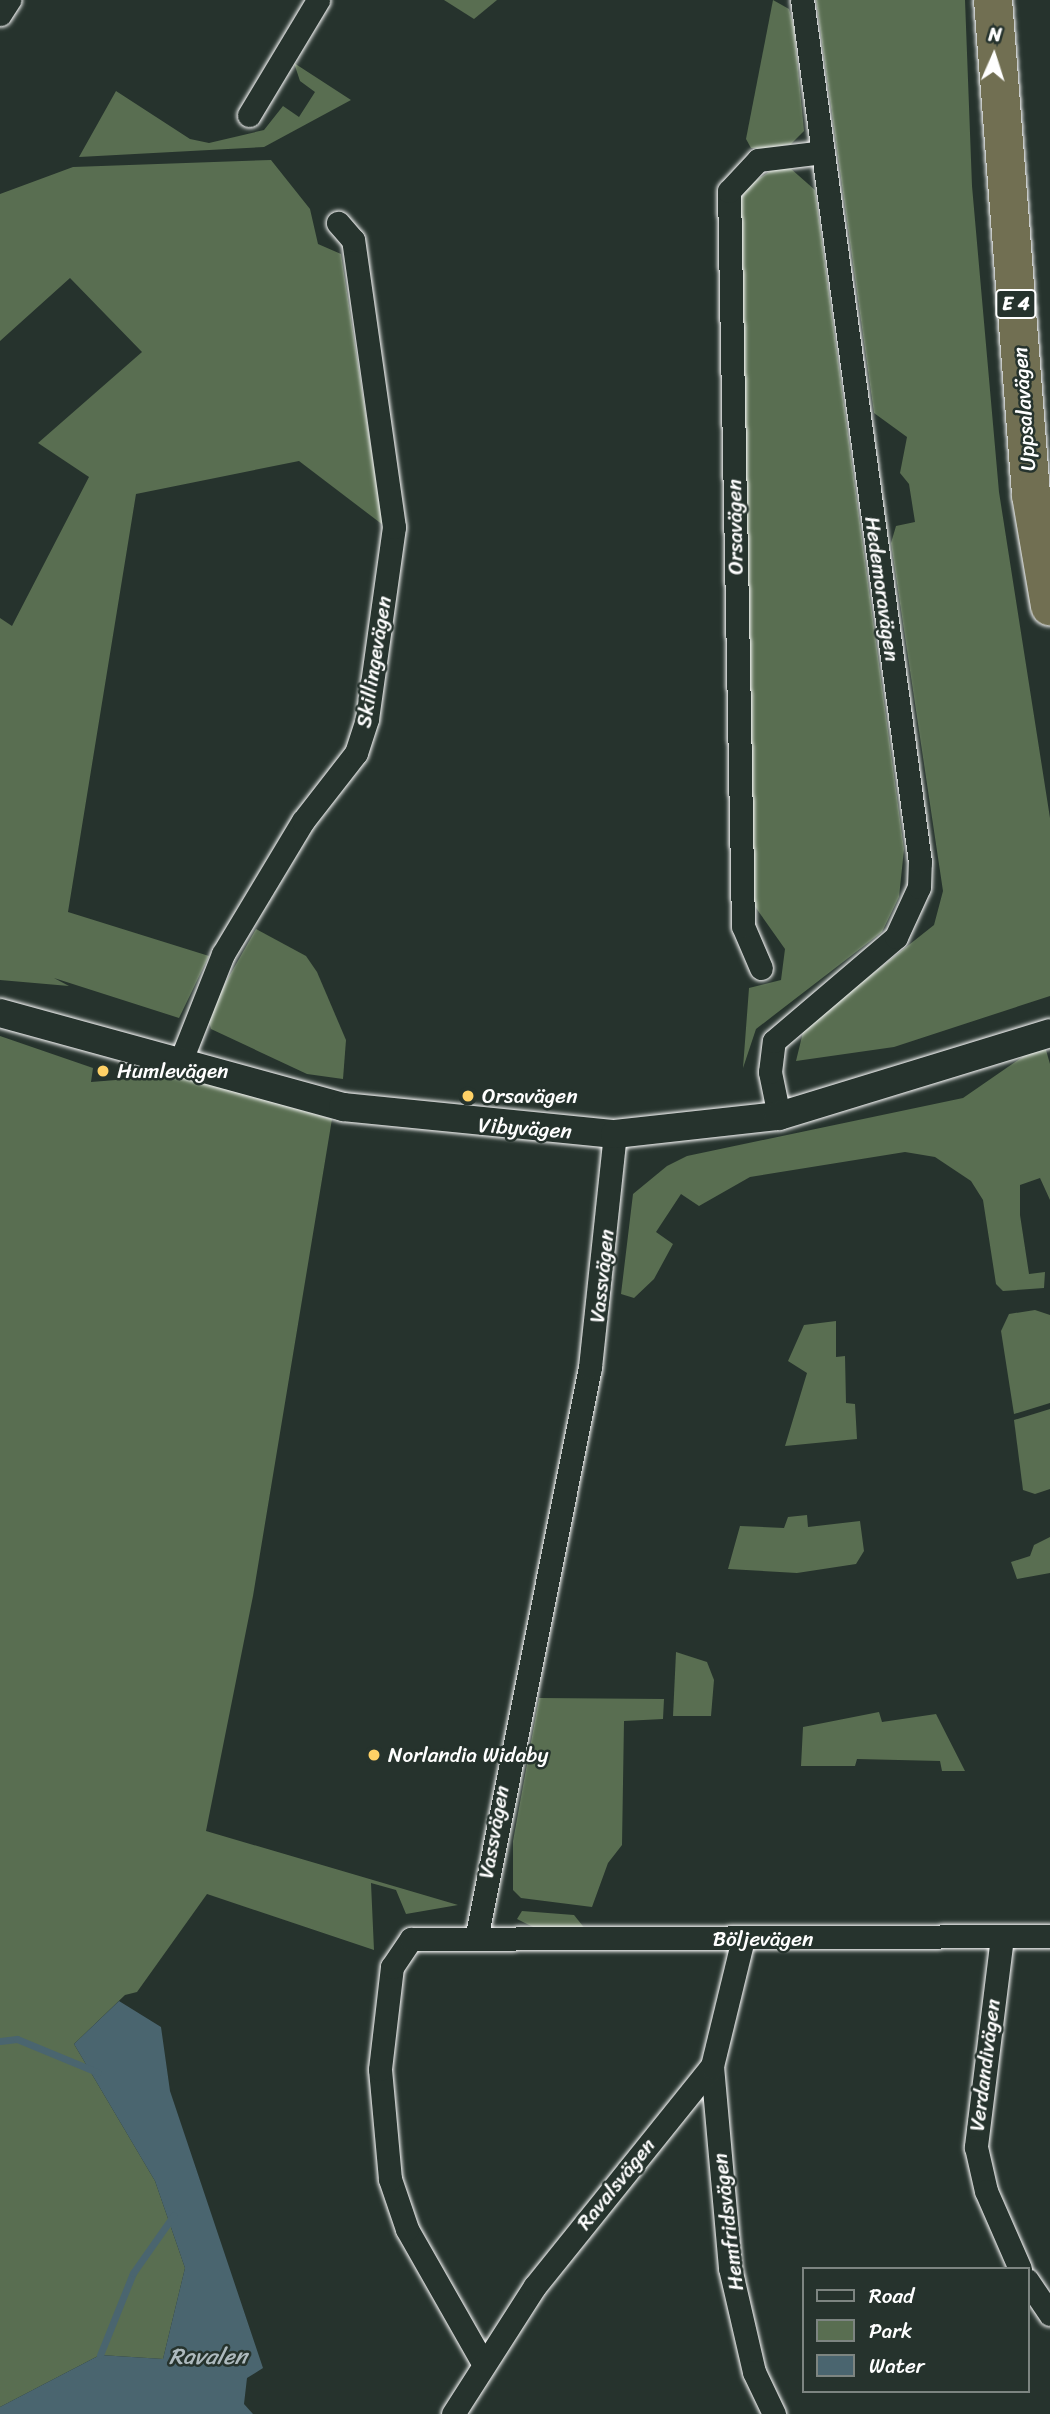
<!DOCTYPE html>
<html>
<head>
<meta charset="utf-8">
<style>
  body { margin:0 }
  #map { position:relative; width:1050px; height:2414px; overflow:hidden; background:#26332d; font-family:Sriracha,sans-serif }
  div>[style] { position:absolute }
  .green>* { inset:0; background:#596e51 }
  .water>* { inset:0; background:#4a656f }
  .stream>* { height:7px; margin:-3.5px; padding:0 3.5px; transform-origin:3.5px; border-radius:3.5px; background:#4a656f }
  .roads { filter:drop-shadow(0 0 2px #fff) drop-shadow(0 0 2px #fff) }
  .minor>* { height:23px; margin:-11.5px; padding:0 11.5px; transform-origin:11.5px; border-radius:11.5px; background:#26332d }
  .tertiary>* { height:28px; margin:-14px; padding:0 14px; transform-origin:14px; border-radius:14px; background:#26332d }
  .motorway>* { height:38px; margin:-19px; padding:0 19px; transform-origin:19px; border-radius:19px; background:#716f52 }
  .dots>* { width:19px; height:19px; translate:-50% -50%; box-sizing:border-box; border:4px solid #26332d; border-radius:50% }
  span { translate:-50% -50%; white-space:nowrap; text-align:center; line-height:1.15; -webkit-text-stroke:5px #26332d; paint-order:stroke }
  .shield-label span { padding:2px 5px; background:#26332d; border:2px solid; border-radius:5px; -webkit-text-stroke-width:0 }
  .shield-label { font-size:19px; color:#fff; font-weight:700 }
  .street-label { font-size:21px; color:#fff }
  .poi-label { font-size:21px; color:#fff }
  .left { translate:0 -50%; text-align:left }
  .water-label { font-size:23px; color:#aebabe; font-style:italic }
  .legend { position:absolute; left:802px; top:2267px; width:228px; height:126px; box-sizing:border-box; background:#26332d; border:2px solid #7d8581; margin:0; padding:9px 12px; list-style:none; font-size:21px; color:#fff }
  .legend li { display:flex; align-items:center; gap:14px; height:35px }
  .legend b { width:35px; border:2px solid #7d8581 }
  .north { position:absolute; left:959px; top:21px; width:70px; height:70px; -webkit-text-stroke:5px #26332d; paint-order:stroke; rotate:3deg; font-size:19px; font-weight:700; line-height:28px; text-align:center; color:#fff }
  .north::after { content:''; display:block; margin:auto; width:24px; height:32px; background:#fff; clip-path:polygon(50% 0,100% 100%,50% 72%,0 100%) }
</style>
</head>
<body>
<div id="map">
  <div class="green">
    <i style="clip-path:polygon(444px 0,497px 0,474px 19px)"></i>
    <i style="clip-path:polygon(773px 0,789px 9px,794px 27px,804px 131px,791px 144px,764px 149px,751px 148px,746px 139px)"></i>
    <i style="clip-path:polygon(816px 0,965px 0,972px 186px,999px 492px,1050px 818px,1050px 996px,894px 1047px,796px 1061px,804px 1028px,934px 925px,943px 891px,891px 543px,896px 526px,915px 522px,909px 484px,900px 473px,907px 437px,874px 413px)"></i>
    <i style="clip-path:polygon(294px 63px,351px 100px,264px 147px,79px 157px,116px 91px,190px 139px,209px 143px,264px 130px,283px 106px,299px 117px,315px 92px,300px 81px)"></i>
    <i style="clip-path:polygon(271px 160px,310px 209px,318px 244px,341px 254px,383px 525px,299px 461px,136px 494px,68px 912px,209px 956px,179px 1018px,54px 978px,69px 986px,0 980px,0 618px,12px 626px,89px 477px,38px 443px,142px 352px,70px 278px,0 341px,0 194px,73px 167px)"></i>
    <i style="clip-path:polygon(775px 168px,790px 168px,815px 190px,904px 849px,899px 897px,882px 932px,756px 1029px,743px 1068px,749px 988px,781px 980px,785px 949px,749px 898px,737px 204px,749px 185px)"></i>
    <i style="clip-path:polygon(256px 929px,306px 956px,317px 972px,346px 1040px,343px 1079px,307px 1074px,211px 1029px,207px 1015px)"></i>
    <i style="clip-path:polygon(0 1036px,93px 1068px,91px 1082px,178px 1075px,332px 1119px,253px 1596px,206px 1831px,458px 1905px,406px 1914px,396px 1890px,371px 1883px,374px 1950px,207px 1894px,137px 1992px,125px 1995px,74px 2044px,155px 2181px,185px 2268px,163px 2359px,100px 2355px,0 2407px)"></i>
    <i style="clip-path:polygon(1034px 1049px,1046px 1050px,1050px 1064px,1050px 1200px,1040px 1178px,1020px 1185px,1020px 1215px,1029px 1274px,1045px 1272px,1044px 1288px,1003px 1291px,996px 1284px,983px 1200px,971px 1181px,935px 1157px,905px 1152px,750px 1177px,699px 1206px,681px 1194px,656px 1232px,673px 1244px,654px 1279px,634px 1298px,621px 1294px,633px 1194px,667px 1166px,687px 1156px,963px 1098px)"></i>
    <i style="clip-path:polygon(1035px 1310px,1050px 1315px,1050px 1403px,1014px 1414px,1001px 1331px,1009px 1314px)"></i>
    <i style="clip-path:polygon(836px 1321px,836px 1357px,845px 1356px,846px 1403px,855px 1404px,857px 1439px,785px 1446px,807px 1373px,788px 1361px,804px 1325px)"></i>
    <i style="clip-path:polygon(1050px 1409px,1050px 1489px,1035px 1494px,1023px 1490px,1014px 1420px)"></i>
    <i style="clip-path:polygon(807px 1515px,808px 1527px,860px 1521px,864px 1551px,856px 1564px,797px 1573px,728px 1569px,740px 1526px,784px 1528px,788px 1517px)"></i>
    <i style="clip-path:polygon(1050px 1537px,1050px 1573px,1017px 1579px,1011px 1562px,1030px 1556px,1034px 1545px)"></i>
    <i style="clip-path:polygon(676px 1652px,707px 1662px,714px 1680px,711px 1716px,673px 1716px)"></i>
    <i style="clip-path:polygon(539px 1698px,664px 1699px,663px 1719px,624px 1721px,622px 1845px,608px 1863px,592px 1907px,521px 1898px,513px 1890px,513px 1841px)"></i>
    <i style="clip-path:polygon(879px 1712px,882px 1722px,936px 1714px,965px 1771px,942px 1771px,940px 1761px,857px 1759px,855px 1766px,801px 1766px,803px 1727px)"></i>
    <i style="clip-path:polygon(522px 1911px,574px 1915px,586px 1930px,535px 1928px,517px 1919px)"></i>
  </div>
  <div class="water">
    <i style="clip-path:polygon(119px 2001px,161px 2027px,170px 2091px,263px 2368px,247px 2378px,244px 2404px,253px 2414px,0 2414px,0 2407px,100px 2355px,163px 2359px,185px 2268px,155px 2181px,74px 2044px)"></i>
  </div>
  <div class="stream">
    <i style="left:0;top:2041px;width:17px;rotate:-7deg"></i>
    <i style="left:17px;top:2039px;width:87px;rotate:22.4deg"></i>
    <i style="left:100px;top:2355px;width:88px;rotate:-68.1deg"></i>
    <i style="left:133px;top:2273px;width:70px;rotate:-54.9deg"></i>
  </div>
  <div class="roads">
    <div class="minor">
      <i style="left:0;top:14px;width:17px;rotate:-57deg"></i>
      <i style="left:249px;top:115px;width:134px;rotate:-59deg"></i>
      <i style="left:761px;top:968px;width:46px;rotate:-113.2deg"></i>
      <i style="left:743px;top:926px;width:735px;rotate:-91.09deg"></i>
      <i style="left:729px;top:191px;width:42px;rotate:-46.9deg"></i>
      <i style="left:758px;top:160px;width:65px;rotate:-7deg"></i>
      <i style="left:181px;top:1060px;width:114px;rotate:-68.4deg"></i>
      <i style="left:223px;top:954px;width:155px;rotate:-59deg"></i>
      <i style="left:303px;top:821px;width:86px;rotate:-52.1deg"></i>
      <i style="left:356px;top:753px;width:36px;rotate:-72deg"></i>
      <i style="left:367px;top:719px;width:194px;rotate:-82deg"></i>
      <i style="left:394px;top:527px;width:290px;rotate:-98.1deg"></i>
      <i style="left:353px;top:240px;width:23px;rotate:-131deg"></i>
      <i style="left:779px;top:1116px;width:45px;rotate:-101.6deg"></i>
      <i style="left:770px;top:1072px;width:31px;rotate:-83deg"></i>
      <i style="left:774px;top:1041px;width:160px;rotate:-40.4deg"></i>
      <i style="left:896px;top:937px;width:55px;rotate:-65.3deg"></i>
      <i style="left:919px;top:887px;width:25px;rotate:-88deg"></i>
      <i style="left:920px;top:862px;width:870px;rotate:-97.79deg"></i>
      <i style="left:477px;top:1934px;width:578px;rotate:-78.73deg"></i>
      <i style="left:590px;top:1367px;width:234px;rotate:-83.9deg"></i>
      <i style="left:1002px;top:1937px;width:212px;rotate:97.1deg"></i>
      <i style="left:976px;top:2147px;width:45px;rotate:77.2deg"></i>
      <i style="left:986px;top:2191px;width:85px;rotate:66.4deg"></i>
      <i style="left:712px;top:2066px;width:203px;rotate:84.9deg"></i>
      <i style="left:730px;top:2268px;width:107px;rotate:77deg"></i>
      <i style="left:754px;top:2372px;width:47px;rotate:64.5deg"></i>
      <i style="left:1027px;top:2280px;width:41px;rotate:55.9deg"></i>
      <i style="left:483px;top:2363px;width:154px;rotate:-119.6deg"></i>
      <i style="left:407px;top:2229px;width:53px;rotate:-108.8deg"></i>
      <i style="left:390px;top:2179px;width:110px;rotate:-95.2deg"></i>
      <i style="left:380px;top:2069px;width:103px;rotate:-83.3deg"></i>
      <i style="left:392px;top:1967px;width:34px;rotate:-56deg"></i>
      <i style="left:411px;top:1939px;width:639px;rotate:-0.27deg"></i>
      <i style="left:453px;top:2414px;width:152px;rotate:-57.4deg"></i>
      <i style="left:535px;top:2286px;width:282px;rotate:-51.2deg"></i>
      <i style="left:712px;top:2066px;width:131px;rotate:-76.3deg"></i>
    </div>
    <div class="tertiary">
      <i style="left:0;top:1013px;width:356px;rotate:15.3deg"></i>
      <i style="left:343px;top:1107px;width:273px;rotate:5.7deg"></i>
      <i style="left:615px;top:1134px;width:165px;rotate:-6.3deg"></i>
      <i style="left:779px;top:1116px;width:283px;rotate:-17deg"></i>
    </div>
    <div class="motorway">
      <i style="left:993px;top:0;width:496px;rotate:85.6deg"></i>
      <i style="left:1031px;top:495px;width:113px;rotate:80.3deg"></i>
    </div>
  </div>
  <div class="dots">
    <i style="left:103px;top:1071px;background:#ffd166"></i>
    <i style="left:468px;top:1096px;background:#ffd166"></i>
    <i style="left:374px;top:1755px;background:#ffd166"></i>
  </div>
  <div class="shield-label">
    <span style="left:1016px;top:304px">E 4</span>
  </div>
  <div class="street-label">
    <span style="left:1024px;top:409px;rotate:-94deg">Uppsalavägen</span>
    <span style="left:735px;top:527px;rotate:-91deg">Orsavägen</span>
    <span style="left:882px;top:589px;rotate:82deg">Hedemoravägen</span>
    <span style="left:374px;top:662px;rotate:-81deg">Skillingevägen</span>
    <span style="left:525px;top:1128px;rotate:4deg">Vibyvägen</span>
    <span style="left:602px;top:1276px;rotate:-84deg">Vassvägen</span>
    <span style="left:494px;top:1832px;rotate:-80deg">Vassvägen</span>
    <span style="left:763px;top:1939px">Böljevägen</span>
    <span style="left:985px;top:2065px;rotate:-83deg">Verdandivägen</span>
    <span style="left:616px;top:2184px;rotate:-51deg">Ravalsvägen</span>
    <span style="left:728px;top:2222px;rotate:-97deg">Hemfridsvägen</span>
  </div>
  <div class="poi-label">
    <span class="left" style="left:117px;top:1071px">Humlevägen</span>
    <span class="left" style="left:482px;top:1096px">Orsavägen</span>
    <span class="left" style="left:388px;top:1755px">Norlandia Widaby</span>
  </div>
  <div class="water-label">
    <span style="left:208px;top:2357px">Ravalen</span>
  </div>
  <ul class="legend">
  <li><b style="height:9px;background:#26332d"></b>Road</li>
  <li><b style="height:19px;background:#596e51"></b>Park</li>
  <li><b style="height:19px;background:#4a656f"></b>Water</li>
  </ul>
  <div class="north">N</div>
</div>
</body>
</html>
